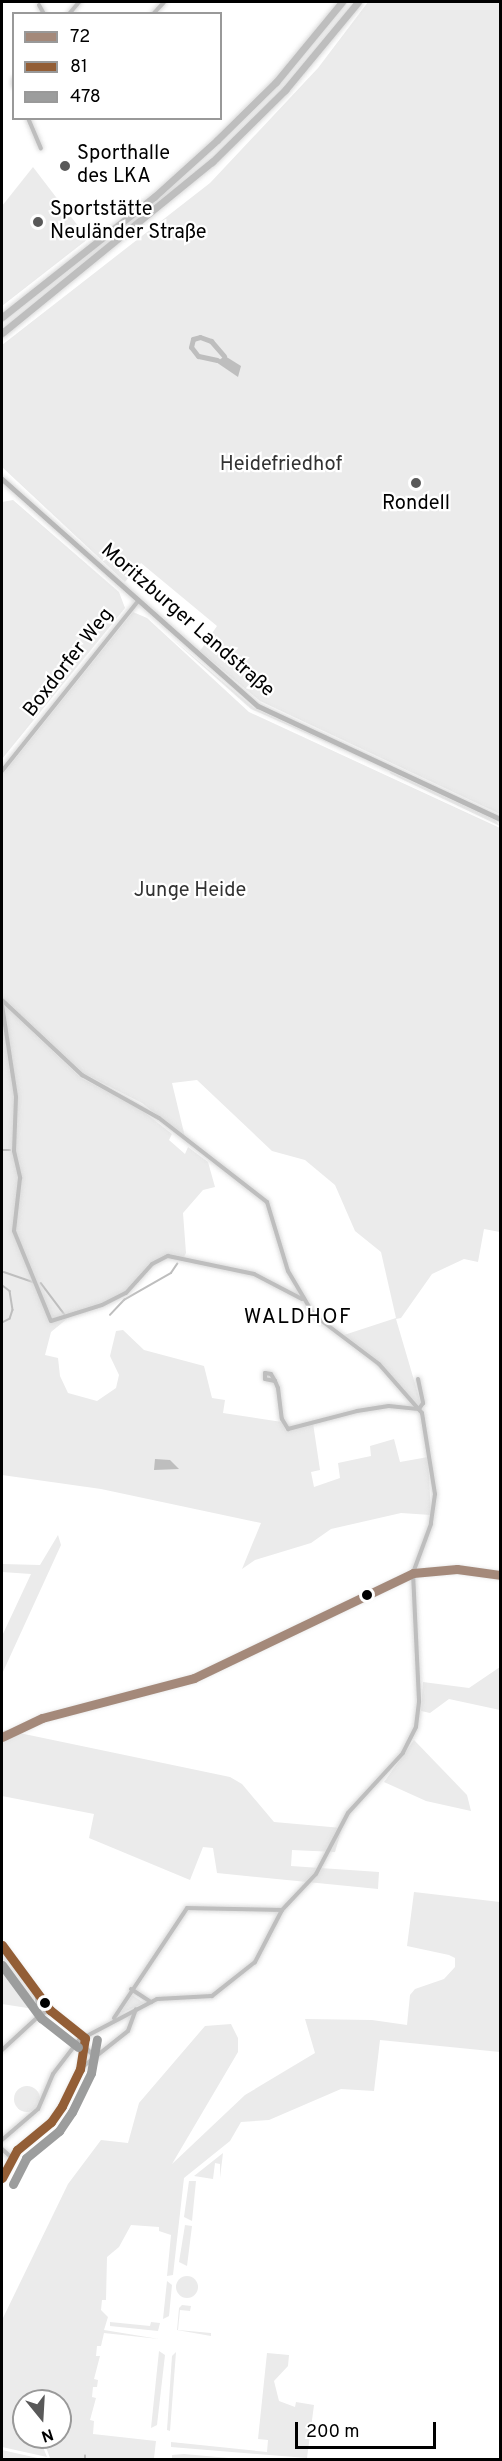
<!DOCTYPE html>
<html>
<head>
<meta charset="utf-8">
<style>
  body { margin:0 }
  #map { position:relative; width:502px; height:2461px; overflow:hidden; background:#fff; font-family:Overpass,sans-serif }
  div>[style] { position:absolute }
  .green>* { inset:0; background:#ebebeb }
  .round { border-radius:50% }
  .water>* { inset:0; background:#bebebe }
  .stream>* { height:1.5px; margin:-0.75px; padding:0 0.75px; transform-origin:0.75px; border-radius:0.75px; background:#bebebe }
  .canal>* { height:5px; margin:-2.5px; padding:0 2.5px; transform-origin:2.5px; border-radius:2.5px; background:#bebebe }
  .roads { filter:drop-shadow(0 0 2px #dbdbdb) drop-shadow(0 0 2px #dbdbdb) }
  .street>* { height:4px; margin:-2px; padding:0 2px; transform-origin:2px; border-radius:2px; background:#bebebe }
  .secondary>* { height:5px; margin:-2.5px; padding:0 2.5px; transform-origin:2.5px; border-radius:2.5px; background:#b8b8b8 }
  .highway>* { height:7px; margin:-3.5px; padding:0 3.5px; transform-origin:3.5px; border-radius:3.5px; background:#bebebe }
  .bus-1>* { height:9px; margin:-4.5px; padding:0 4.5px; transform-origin:4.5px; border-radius:4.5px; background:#a4897a }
  .bus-2>* { height:9px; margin:-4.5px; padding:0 4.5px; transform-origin:4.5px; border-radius:4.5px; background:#935e36 }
  .bus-3>* { height:9px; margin:-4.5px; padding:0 4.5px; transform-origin:4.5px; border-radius:4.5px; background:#9c9d9d }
  .dots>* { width:16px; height:16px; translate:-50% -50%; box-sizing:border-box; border:3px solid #fff; border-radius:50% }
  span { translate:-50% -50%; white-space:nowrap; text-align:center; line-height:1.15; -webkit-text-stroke:4.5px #fff; paint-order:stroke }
  .poi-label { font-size:20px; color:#000 }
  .left { translate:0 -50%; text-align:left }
  .park-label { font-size:20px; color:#323232 }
  .street-label { font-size:20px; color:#000 }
  .neighbourhood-label { font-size:21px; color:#000; letter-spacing:1.5px }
  .frame { position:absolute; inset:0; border:3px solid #000; pointer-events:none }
  .legend { position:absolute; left:12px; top:12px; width:210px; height:108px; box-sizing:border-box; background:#fff; border:2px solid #999; margin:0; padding:8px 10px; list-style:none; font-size:18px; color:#000 }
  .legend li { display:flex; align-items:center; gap:12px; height:30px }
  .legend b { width:30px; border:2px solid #999 }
  .north { position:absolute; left:12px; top:2389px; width:60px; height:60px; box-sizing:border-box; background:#fff; border:2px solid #999; border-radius:50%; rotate:162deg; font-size:16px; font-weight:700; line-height:24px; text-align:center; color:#000 }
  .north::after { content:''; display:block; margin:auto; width:21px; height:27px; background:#595959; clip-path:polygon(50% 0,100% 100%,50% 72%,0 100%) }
  .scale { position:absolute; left:295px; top:2422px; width:141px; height:27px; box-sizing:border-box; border:3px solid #000; border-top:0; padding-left:8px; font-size:18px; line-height:21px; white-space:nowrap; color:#000; -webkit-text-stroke:4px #fff; paint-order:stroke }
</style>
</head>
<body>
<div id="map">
  <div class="green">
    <i style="clip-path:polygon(368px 2px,500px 2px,500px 814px,260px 701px,200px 651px,217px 626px,141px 563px,125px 582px,2px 467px,2px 345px,210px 183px,318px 68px)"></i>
    <i style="clip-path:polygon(33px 167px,88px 239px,2px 306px,2px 206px)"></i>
    <i style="clip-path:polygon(13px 500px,119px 592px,125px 608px,2px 759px,2px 502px)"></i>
    <i style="clip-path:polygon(133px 612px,147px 618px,249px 712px,500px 828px,500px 1232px,484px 1229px,478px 1262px,464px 1259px,432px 1274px,401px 1318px,396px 1319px,421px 1404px,418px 1404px,344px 1335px,396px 1318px,381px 1252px,355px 1231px,335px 1185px,305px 1160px,272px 1151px,197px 1080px,172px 1083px,185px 1137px,142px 1103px,83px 1073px,2px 997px,2px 775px)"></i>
    <i style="clip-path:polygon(170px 637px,254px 708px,387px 769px,251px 709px)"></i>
    <i style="clip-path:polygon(389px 771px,495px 820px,500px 826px,391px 774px)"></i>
    <i style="clip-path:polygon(2px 1003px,81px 1078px,139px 1108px,172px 1134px,169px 1140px,185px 1154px,188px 1147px,208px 1162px,215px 1187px,203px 1190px,183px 1213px,186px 1253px,183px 1259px,168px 1257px,153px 1264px,126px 1294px,68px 1318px,51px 1332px,45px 1355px,58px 1358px,60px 1376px,68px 1393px,97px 1401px,116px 1388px,119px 1375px,110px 1356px,116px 1331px,123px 1330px,144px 1350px,204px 1366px,212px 1398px,225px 1400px,223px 1413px,282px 1422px,286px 1431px,313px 1423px,320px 1470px,311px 1472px,314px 1487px,340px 1478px,338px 1463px,371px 1456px,370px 1446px,394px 1439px,400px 1462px,428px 1457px,431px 1515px,401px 1513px,331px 1529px,311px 1543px,255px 1560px,242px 1569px,261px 1523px,101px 1489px,2px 1475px)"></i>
    <i style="clip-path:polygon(58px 1535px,61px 1545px,2px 1674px,2px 1636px,31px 1574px,2px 1572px,2px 1564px,40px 1565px)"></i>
    <i style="clip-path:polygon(500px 1667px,500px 1710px,449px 1699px,430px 1713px,421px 1711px,423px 1682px,469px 1688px)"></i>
    <i style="clip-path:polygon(5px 1730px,230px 1777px,242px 1784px,274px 1822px,342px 1828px,335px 1852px,292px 1850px,291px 1866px,379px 1872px,378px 1889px,217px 1873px,213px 1848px,203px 1847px,190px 1880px,89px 1838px,94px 1814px,2px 1796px,2px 1732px)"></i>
    <i style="clip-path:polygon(414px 1740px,467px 1795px,471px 1811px,426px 1801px,384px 1782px)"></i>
    <i style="clip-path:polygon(414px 1892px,500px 1902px,500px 2052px,380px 2040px,374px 2091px,341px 2089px,269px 2120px,241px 2122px,230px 2141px,184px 2178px,173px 2275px,167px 2276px,171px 2235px,159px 2231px,159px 2227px,131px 2225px,119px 2247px,107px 2257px,106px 2300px,102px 2300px,101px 2310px,108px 2317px,104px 2330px,159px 2339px,104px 2333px,101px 2346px,97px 2346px,96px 2356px,100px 2356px,94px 2379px,98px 2380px,97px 2387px,93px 2387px,92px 2397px,96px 2398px,90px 2420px,94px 2421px,93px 2434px,156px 2441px,154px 2458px,50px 2458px,42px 2437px,60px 2437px,60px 2401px,45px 2401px,46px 2390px,42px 2401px,24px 2401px,24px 2437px,39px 2437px,47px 2457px,2px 2447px,2px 2320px,68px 2184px,101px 2140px,128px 2143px,139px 2103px,205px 2026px,231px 2024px,238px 2038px,238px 2052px,172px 2164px,245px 2095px,315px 2053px,305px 2019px,372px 2020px,407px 2025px,410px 1995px,415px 1989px,444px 1979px,455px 1967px,455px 1958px,449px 1955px,407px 1946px)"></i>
    <i style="clip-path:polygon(2px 1949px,34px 1991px,34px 2009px,2px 2004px)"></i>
    <i style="clip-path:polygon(132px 1995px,144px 2003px,122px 2013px,121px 2012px)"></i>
    <i class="round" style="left:14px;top:2086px;width:26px;height:26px"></i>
    <i style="clip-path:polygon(223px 2153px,220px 2178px,220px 2164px,215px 2163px,213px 2179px,194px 2176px)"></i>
    <i style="clip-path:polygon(189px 2181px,196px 2181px,192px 2221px,184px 2217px)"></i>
    <i style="clip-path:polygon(185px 2225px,192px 2226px,187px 2266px,179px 2262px)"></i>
    <i class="round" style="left:176px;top:2276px;width:22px;height:22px"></i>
    <i style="clip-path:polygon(167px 2281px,172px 2285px,169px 2316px,163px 2319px)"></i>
    <i style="clip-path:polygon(182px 2305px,191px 2306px,190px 2311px,180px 2310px,178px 2330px,211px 2333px,211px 2336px,177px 2330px,179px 2308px)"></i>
    <i style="clip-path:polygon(110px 2322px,150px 2326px,151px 2322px,160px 2323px,158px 2331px,110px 2326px)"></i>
    <i style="clip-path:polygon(159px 2351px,165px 2355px,157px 2425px,151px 2428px)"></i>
    <i style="clip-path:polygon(176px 2352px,170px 2431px,167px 2430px,172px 2356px)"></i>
    <i style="clip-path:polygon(267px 2353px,289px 2355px,288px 2366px,274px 2381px,279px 2401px,295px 2407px,296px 2402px,314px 2405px,307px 2458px,171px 2447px,171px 2442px,267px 2452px,268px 2440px,258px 2439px)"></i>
    <i style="clip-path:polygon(2px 2450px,42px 2459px,2px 2459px)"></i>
    <i style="clip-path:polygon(184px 2454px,240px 2459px,172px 2459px,172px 2455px)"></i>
  </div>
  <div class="water">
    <i style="clip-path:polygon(225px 356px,241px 366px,238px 377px,216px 362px)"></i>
    <i style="clip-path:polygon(155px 1459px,170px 1460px,179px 1469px,154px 1470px)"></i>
  </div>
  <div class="stream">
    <i style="left:2px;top:1150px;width:8px"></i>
    <i style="left:2px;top:1272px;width:13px;rotate:90deg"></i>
    <i style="left:2px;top:1285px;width:10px;rotate:37deg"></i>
    <i style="left:10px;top:1291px;width:19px;rotate:81deg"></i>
    <i style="left:13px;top:1310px;width:9px;rotate:108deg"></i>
    <i style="left:10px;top:1319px;width:9px;rotate:153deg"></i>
    <i style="left:4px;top:1272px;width:31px;rotate:19deg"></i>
    <i style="left:41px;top:1283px;width:39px;rotate:53deg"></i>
    <i style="left:110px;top:1315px;width:21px;rotate:-47deg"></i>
    <i style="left:124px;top:1300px;width:54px;rotate:-29.9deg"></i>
    <i style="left:171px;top:1273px;width:11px;rotate:-56deg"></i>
    <i style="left:85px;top:2460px;width:4px;rotate:-90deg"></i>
  </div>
  <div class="canal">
    <i style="left:217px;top:360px;width:19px;rotate:-168deg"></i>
    <i style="left:198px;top:356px;width:11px;rotate:-128deg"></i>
    <i style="left:191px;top:347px;width:8px;rotate:-76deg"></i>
    <i style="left:193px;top:339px;width:7px;rotate:-16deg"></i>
    <i style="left:200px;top:337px;width:12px;rotate:20deg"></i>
    <i style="left:211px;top:341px;width:20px;rotate:49deg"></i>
  </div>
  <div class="roads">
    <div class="street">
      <i style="left:39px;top:5px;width:10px;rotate:61deg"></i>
      <i style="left:69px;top:14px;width:16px;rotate:-50deg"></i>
      <i style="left:153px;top:14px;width:16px;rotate:-47deg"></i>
      <i style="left:14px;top:79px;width:7px;rotate:90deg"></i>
      <i style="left:28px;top:118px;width:33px;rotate:67deg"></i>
      <i style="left:2px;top:771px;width:218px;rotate:-51.3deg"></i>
      <i style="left:2px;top:1000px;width:110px;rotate:43.2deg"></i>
      <i style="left:82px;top:1075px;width:88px;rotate:29.2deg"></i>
      <i style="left:159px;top:1118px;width:137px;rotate:37.9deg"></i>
      <i style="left:267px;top:1202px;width:72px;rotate:73.1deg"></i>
      <i style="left:288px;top:1271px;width:51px;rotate:59.4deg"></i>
      <i style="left:314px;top:1315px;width:81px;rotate:37deg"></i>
      <i style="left:379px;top:1364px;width:65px;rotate:48.7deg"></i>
      <i style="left:422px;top:1413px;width:82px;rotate:80.9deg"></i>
      <i style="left:435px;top:1494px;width:30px;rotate:98deg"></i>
      <i style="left:431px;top:1524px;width:52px;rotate:110.2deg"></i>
      <i style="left:413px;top:1573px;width:129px;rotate:87.3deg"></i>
      <i style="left:419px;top:1702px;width:25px;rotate:97deg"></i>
      <i style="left:416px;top:1727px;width:29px;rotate:117deg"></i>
      <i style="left:403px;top:1753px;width:81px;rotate:132.5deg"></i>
      <i style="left:348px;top:1813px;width:69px;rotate:117.7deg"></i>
      <i style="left:316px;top:1874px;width:50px;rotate:133.4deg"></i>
      <i style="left:282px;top:1910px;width:59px;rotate:117.4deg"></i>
      <i style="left:255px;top:1962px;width:55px;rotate:141.7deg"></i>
      <i style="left:212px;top:1996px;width:55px;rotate:176.9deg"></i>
      <i style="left:157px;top:1999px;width:88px;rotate:152.3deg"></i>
      <i style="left:79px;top:2040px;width:43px;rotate:127.4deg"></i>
      <i style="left:53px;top:2074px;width:38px;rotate:113deg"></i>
      <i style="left:38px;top:2109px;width:48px;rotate:139.3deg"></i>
      <i style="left:2px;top:1005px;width:93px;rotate:81.3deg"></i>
      <i style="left:16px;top:1097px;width:54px;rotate:92.1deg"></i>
      <i style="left:14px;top:1151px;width:28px;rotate:77deg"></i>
      <i style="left:20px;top:1178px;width:53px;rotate:96.5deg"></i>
      <i style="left:14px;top:1231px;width:97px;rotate:67.7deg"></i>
      <i style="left:51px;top:1321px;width:53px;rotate:-17.4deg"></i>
      <i style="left:102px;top:1305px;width:27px;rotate:-27deg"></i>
      <i style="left:126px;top:1293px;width:39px;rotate:-48deg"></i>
      <i style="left:152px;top:1264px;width:18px;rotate:-27deg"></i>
      <i style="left:168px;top:1256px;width:88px;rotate:11.8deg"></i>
      <i style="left:254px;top:1274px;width:54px;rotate:27.5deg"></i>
      <i style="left:418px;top:1379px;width:25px;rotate:78deg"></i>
      <i style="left:423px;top:1403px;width:7px;rotate:124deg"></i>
      <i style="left:275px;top:1381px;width:10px;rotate:-169deg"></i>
      <i style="left:265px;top:1379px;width:6px;rotate:-90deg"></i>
      <i style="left:265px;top:1373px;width:6px;rotate:9deg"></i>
      <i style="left:271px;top:1374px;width:8px;rotate:60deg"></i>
      <i style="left:275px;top:1381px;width:8px;rotate:67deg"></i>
      <i style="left:278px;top:1388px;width:31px;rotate:83deg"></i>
      <i style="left:282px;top:1419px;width:12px;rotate:59deg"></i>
      <i style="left:288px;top:1429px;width:71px;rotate:-14.6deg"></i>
      <i style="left:357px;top:1411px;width:32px;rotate:-9deg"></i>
      <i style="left:389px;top:1406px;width:30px;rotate:6deg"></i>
      <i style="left:2px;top:1945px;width:81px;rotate:53.6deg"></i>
      <i style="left:50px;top:2010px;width:45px;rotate:38.7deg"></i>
      <i style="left:131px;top:1989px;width:24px;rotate:33deg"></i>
      <i style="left:36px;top:1993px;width:22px;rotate:80deg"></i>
      <i style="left:114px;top:2018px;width:132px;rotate:-56.4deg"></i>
      <i style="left:187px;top:1908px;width:95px;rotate:1.2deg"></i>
      <i style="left:84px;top:2046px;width:17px;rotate:45deg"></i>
      <i style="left:2px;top:2050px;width:52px;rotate:-42.6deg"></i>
      <i style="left:40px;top:2015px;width:11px;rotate:-27deg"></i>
      <i style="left:80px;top:2069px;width:61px;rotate:-38.4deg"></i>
      <i style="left:128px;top:2031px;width:23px;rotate:-70deg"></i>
      <i style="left:2px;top:2149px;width:13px;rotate:42deg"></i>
      <i style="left:2px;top:2178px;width:32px;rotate:-62deg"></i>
      <i style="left:17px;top:2150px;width:44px;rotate:-39.5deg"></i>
      <i style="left:51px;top:2122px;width:19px;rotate:-55deg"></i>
      <i style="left:62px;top:2106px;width:41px;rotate:-64.1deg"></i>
      <i style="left:80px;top:2069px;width:31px;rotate:-81deg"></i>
    </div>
    <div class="secondary">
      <i style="left:2px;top:479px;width:342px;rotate:41.6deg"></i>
      <i style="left:258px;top:706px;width:267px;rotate:25deg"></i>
      <i style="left:2px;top:1737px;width:44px;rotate:-25.4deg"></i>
      <i style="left:42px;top:1718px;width:157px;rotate:-14.7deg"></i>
      <i style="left:194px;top:1678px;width:243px;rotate:-25.6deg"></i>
      <i style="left:413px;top:1573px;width:44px;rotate:-5.2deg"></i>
      <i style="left:457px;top:1569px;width:43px;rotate:7.9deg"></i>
    </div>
    <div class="highway">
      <i style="left:2px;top:317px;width:194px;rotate:-38.3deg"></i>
      <i style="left:154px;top:197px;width:85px;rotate:-42.1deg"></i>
      <i style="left:217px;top:140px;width:83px;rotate:-44.5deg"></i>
      <i style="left:276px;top:82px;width:104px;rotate:-50.5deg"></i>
      <i style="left:2px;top:333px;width:271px;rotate:-39.2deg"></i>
      <i style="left:212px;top:162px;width:103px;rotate:-44.6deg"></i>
      <i style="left:285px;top:90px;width:114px;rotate:-50.3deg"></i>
    </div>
  </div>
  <div class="bus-1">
    <i style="left:2px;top:1737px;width:44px;rotate:-25.4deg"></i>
    <i style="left:42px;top:1718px;width:157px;rotate:-14.7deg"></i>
    <i style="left:194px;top:1678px;width:243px;rotate:-25.6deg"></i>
    <i style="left:413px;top:1573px;width:44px;rotate:-5.2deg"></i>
    <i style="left:457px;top:1569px;width:43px;rotate:7.9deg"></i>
  </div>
  <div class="bus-2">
    <i style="left:2px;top:1945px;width:81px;rotate:53.6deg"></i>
    <i style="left:50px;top:2010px;width:45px;rotate:38.7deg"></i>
    <i style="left:2px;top:2178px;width:32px;rotate:-62deg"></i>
    <i style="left:17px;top:2150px;width:44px;rotate:-39.5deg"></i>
    <i style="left:51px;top:2122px;width:19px;rotate:-55deg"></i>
    <i style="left:62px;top:2106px;width:41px;rotate:-64.1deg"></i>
    <i style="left:80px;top:2069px;width:31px;rotate:-81deg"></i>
  </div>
  <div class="bus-3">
    <i style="left:2px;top:1965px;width:66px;rotate:53.7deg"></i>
    <i style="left:41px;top:2018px;width:47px;rotate:38.1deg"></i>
    <i style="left:13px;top:2184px;width:29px;rotate:-63deg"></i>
    <i style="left:26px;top:2158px;width:43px;rotate:-39.3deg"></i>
    <i style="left:59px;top:2131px;width:23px;rotate:-56deg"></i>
    <i style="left:72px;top:2112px;width:43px;rotate:-64deg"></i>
    <i style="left:91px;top:2073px;width:34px;rotate:-80deg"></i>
  </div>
  <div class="dots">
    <i style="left:65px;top:166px;background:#595959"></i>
    <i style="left:38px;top:222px;background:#595959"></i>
    <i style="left:416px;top:483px;background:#595959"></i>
    <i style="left:367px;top:1595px;background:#000"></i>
    <i style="left:45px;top:2003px;background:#000"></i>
  </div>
  <div class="poi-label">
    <span class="left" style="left:77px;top:166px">Sporthalle<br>des LKA</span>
    <span class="left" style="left:50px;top:222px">Sportstätte<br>Neuländer Straße</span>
    <span style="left:416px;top:504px">Rondell</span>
  </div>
  <div class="park-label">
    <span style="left:281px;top:465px">Heidefriedhof</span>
    <span style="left:190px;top:891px">Junge Heide</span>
  </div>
  <div class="street-label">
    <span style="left:187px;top:621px;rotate:41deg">Moritzburger Landstraße</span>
    <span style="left:69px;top:663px;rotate:-52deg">Boxdorfer Weg</span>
  </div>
  <div class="neighbourhood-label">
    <span style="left:298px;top:1318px">WALDHOF</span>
  </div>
  <div class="frame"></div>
  <ul class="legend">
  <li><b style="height:8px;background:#a4897a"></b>72</li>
  <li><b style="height:8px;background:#935e36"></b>81</li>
  <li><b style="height:8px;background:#9c9d9d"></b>478</li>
  </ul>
  <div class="north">N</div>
  <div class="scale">200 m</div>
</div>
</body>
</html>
